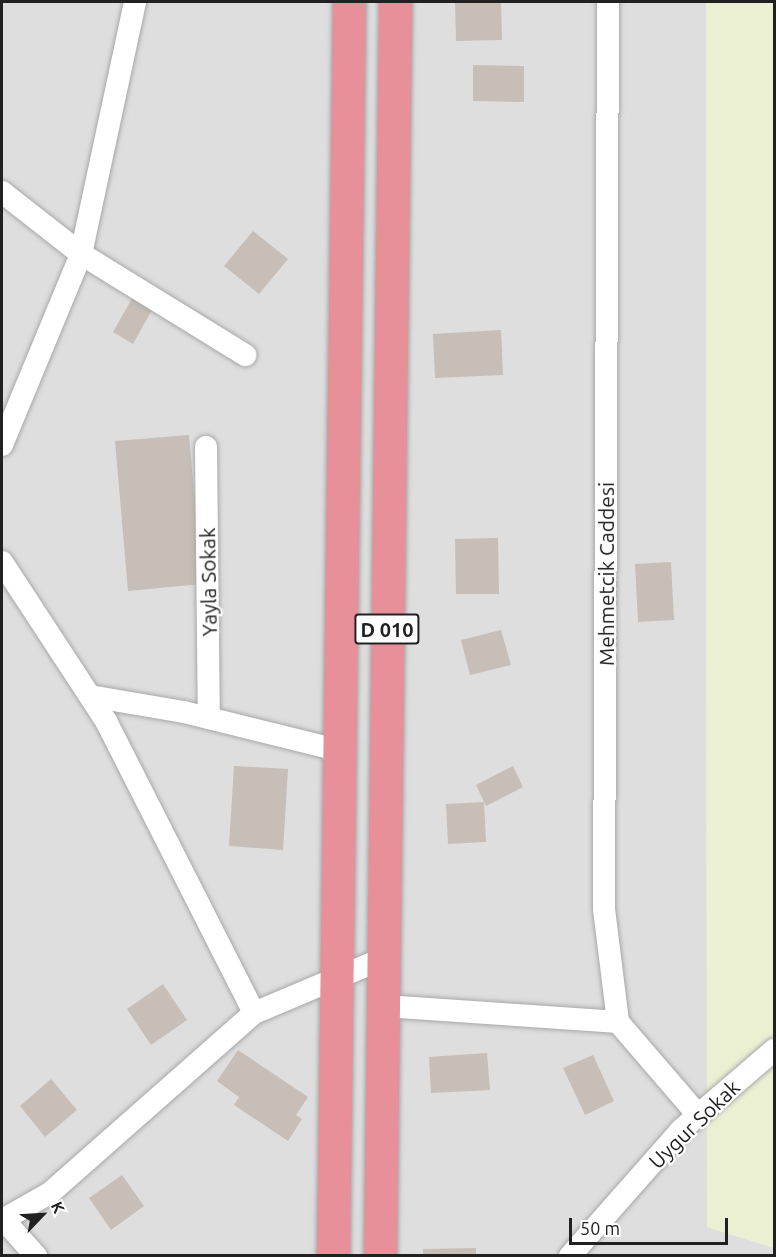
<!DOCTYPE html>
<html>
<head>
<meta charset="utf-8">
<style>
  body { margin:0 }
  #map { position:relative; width:776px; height:1257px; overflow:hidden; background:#f1efe8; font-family:Ubuntu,sans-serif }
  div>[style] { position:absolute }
  .residential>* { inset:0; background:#dfdede }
  .farmland>* { inset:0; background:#ebf0d3 }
  .building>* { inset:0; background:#c6beb7 }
  .roads { filter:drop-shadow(0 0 2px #a8a8a8) drop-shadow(0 0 2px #a8a8a8) }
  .minor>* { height:22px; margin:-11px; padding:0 11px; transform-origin:11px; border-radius:11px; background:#fff }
  .highway>* { height:33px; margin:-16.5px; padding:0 16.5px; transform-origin:16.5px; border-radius:16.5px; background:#e89099 }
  span { translate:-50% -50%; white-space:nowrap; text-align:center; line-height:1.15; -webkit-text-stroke:4.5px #fff; paint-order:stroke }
  .shield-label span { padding:2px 4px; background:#fff; border:2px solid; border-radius:4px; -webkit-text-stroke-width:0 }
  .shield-label { font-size:20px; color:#212121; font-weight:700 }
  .street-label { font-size:21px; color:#212121 }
  .frame { position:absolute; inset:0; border:3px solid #212121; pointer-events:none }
  .north { position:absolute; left:12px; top:1185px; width:60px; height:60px; -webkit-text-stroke:4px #fff; paint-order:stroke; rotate:65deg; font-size:16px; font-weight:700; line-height:24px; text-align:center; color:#212121 }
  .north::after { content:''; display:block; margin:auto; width:21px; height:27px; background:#212121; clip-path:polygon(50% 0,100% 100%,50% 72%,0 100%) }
  .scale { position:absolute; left:569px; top:1218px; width:159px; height:27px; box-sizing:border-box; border:3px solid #212121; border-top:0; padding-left:8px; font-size:18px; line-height:21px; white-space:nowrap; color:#212121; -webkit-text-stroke:4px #fff; paint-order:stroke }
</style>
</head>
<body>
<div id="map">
  <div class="residential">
    <i style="clip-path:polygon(2px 2px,706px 2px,707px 1227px,774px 1248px,774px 1255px,2px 1256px)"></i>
  </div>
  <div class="farmland">
    <i style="clip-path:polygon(706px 2px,774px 2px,774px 1248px,707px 1227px)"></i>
  </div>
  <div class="building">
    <i style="clip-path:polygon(455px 2px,501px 2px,502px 40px,456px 41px)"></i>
    <i style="clip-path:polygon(473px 65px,524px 66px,524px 102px,473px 101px)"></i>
    <i style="clip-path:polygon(253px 231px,288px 259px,259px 294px,224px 266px)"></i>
    <i style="clip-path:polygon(134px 295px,154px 306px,133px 344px,113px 332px)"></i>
    <i style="clip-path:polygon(501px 330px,503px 375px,435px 378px,433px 334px)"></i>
    <i style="clip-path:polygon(189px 435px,202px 584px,128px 591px,115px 441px)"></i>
    <i style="clip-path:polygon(498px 538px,499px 594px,456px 594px,455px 539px)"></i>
    <i style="clip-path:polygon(671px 562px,674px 620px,638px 622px,635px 564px)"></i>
    <i style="clip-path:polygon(501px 630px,511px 665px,470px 675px,461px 640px)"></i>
    <i style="clip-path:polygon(234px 766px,288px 769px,283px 850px,229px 846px)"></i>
    <i style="clip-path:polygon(513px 766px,523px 787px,486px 806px,476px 785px)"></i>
    <i style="clip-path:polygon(484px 802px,486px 842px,448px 844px,446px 804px)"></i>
    <i style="clip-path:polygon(163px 984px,187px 1020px,151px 1045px,127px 1009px)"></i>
    <i style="clip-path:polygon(238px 1050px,308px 1097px,296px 1115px,302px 1119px,288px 1141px,234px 1105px,239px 1097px,217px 1081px)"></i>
    <i style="clip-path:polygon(487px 1053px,490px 1090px,431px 1093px,429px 1057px)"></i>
    <i style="clip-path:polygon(593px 1055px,614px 1101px,585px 1115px,563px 1068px)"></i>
    <i style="clip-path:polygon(51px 1079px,77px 1110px,45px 1137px,20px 1106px)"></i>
    <i style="clip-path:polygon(122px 1175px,144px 1206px,111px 1230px,89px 1198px)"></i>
    <i style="clip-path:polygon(476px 1248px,476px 1256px,423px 1256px,423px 1249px)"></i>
  </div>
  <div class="roads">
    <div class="minor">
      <i style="left:608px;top:2px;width:907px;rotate:90.25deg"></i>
      <i style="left:604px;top:909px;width:114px;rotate:82.9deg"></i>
      <i style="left:618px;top:1022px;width:123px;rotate:49.3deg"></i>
      <i style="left:2px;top:192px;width:100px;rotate:38.1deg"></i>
      <i style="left:81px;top:254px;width:193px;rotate:31.6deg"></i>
      <i style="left:2px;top:445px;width:207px;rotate:-67.5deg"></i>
      <i style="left:81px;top:254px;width:258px;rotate:-77.9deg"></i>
      <i style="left:206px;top:447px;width:271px;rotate:89.4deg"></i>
      <i style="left:2px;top:562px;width:190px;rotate:56.8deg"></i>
      <i style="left:106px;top:721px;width:327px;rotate:63.1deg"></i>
      <i style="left:90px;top:696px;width:95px;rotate:9.7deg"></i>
      <i style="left:184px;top:712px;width:159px;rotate:13.9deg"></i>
      <i style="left:385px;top:1006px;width:234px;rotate:3.9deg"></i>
      <i style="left:3px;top:1219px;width:50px;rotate:48.3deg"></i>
      <i style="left:2px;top:1220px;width:55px;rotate:-29.4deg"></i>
      <i style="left:50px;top:1193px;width:272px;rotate:-41.4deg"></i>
      <i style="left:254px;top:1013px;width:139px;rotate:-22.9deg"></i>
      <i style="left:570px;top:1256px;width:168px;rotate:-48.6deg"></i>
      <i style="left:681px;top:1130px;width:123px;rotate:-40.7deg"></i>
    </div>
    <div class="highway">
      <i style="left:333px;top:1256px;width:1254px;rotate:-89.27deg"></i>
      <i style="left:380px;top:1256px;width:1254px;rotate:-89.31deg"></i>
    </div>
  </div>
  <div class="shield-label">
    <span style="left:387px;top:629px">D 010</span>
  </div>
  <div class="street-label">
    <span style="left:606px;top:574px;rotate:-90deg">Mehmetcik Caddesi</span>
    <span style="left:208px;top:582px;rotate:-91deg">Yayla Sokak</span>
    <span style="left:694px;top:1124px;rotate:-44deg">Uygur Sokak</span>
  </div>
  <div class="frame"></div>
  <div class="north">K</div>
  <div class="scale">50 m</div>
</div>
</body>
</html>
